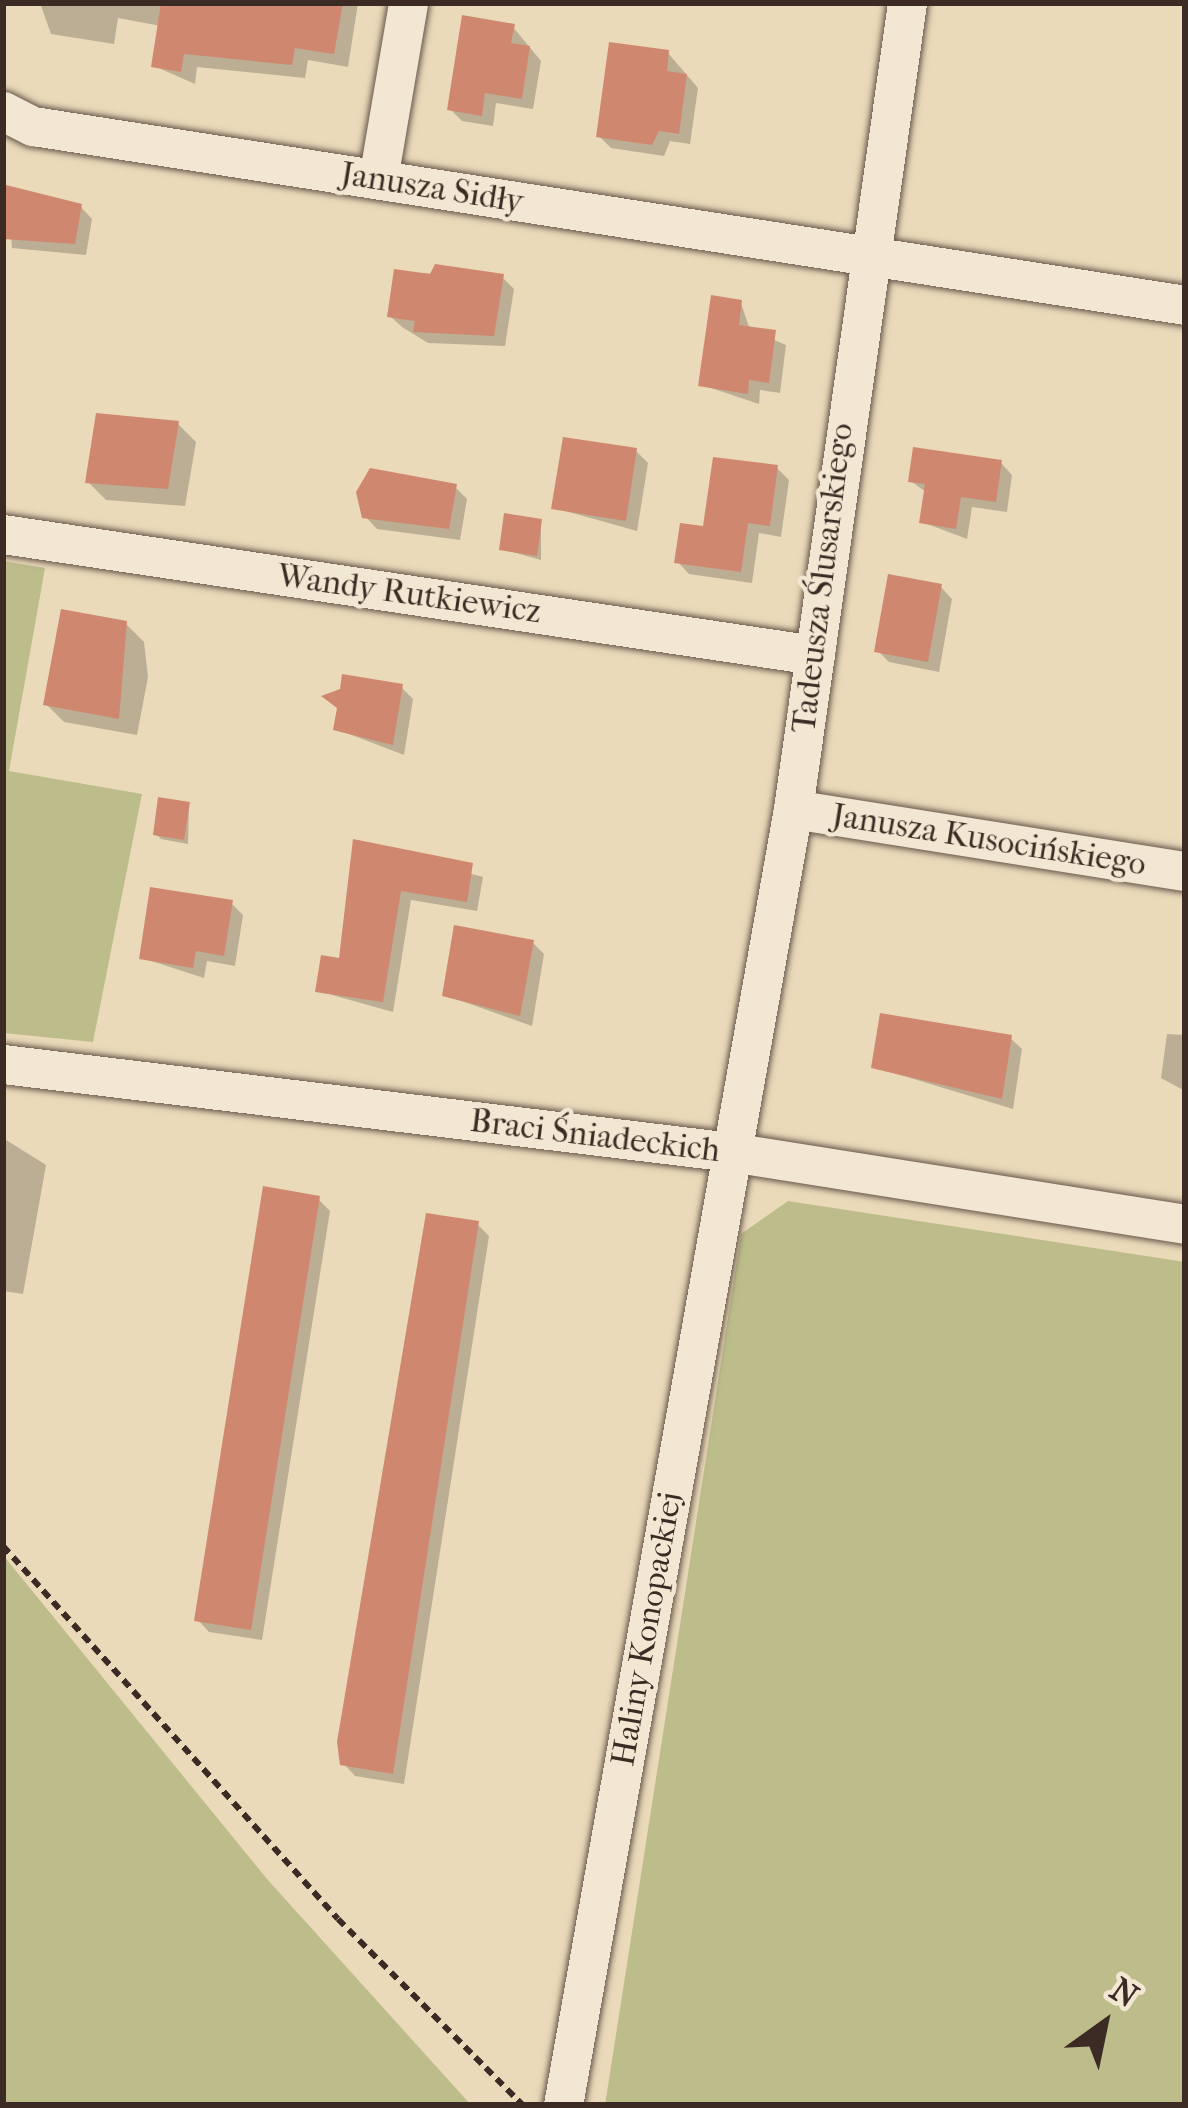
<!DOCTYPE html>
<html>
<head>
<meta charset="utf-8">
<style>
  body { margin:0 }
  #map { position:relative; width:1188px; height:2108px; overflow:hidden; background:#eadaba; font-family:"IM FELL French Canon",serif }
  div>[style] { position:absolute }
  .green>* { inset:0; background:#bdbd8b }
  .shadow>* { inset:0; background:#0003 }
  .building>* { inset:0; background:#d0876f }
  .path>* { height:6px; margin-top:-3px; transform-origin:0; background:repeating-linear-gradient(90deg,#3b2b24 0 9px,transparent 0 15px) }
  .roads { filter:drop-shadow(0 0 3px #67574a) drop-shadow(0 0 3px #67574a) }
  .minor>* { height:39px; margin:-19.5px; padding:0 19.5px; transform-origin:19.5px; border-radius:19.5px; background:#f1e7d2 }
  span { translate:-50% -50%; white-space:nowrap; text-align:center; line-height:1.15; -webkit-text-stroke:9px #f1e7d2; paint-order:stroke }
  .street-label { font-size:33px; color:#3b2b24 }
  .frame { position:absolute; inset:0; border:6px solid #3b2b24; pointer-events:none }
  .north { position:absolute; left:1044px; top:1964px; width:120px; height:120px; -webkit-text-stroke:9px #f1e7d2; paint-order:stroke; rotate:33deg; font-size:33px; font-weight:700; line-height:48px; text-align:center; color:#3b2b24 }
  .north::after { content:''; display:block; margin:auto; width:42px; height:54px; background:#3b2b24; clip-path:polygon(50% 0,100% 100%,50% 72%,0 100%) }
</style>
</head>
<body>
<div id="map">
  <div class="green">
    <i style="clip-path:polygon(3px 561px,45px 568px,9px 771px,142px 794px,93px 1042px,3px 1033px)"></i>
    <i style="clip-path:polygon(788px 1201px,1185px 1262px,1185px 2105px,605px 2105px,741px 1234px)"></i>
    <i style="clip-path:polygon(3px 1555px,267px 1879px,471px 2105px,3px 2105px)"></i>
  </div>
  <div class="shadow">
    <i style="clip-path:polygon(40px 3px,358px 3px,348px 67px,308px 60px,305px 78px,197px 67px,195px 84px,154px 66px,161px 26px,118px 18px,114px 44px,51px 34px)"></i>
    <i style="clip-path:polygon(513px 27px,541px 61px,533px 109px,496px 103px,493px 126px,462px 121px,450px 109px)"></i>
    <i style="clip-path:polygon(668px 53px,698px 88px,690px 144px,670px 141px,664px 156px,611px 148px,599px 136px)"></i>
    <i style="clip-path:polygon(8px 189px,81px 207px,92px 219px,86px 255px,12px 248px)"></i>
    <i style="clip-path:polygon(397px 272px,502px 277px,514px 289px,505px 346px,428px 343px,402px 327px,390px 316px)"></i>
    <i style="clip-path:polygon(741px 303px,750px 330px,786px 345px,780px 393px,760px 390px,759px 404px,702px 385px)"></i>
    <i style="clip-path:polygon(178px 424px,196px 442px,185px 506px,106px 500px,88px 482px)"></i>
    <i style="clip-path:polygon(636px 451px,648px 463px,637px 531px,555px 508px)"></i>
    <i style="clip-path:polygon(1001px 463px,1012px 475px,1007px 512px,972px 507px,967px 539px,922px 522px,927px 493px,911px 481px)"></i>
    <i style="clip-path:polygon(777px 468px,789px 480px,781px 537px,759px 533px,752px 583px,689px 574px,678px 562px)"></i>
    <i style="clip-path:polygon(455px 487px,467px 499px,460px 540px,377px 529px,365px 516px)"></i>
    <i style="clip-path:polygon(541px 522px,541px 560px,502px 549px)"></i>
    <i style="clip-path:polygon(941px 587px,952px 599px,939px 672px,889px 662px,877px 650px)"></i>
    <i style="clip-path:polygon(126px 624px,144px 642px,148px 677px,137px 735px,64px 722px,46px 704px)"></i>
    <i style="clip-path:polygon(401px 687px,413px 699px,404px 755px,336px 729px)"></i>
    <i style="clip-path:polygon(189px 805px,188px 844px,161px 839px,156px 834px)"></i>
    <i style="clip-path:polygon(356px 843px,483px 877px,477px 911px,411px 900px,393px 1012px,318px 991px,341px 962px)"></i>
    <i style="clip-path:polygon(231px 903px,243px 915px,235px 966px,207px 961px,204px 978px,142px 958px)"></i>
    <i style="clip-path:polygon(532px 942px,544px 954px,532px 1026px,445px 995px)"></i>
    <i style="clip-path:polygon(1167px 1034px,1185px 1035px,1185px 1091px,1161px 1078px)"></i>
    <i style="clip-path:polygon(1010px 1038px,1022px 1049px,1013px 1109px,874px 1067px)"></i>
    <i style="clip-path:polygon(3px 1138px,46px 1165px,23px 1294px,3px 1291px)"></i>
    <i style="clip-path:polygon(318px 1199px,330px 1211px,262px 1640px,209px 1632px,198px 1620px)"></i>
    <i style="clip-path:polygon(477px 1224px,489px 1236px,404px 1784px,355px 1776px,344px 1764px)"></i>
  </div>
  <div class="building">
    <i style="clip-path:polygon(161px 3px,343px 3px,334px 54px,295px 48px,292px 65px,184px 54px,181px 72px,151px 67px)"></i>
    <i style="clip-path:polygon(462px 15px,515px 24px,511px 43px,530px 46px,522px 99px,485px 93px,482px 116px,447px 110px)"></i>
    <i style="clip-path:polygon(609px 42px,669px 50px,667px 71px,687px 74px,679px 134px,659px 131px,652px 145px,596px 137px)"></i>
    <i style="clip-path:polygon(6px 185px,82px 204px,75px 244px,3px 239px)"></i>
    <i style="clip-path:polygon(435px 264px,504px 274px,494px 336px,413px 332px,415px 321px,387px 317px,394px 269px,430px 274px)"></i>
    <i style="clip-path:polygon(711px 295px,742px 300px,739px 325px,776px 330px,769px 383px,749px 380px,748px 394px,698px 386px)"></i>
    <i style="clip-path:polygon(96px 413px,179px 421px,168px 489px,85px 483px)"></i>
    <i style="clip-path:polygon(563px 437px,637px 448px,626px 521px,551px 509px)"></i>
    <i style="clip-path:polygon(913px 447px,1002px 460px,996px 502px,961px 497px,956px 529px,919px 523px,925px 484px,908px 482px)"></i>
    <i style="clip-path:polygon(713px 457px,778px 465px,770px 526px,748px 523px,741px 572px,674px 563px,680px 523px,703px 526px)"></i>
    <i style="clip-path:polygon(370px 468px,457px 484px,449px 529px,362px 518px,356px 492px)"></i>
    <i style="clip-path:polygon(504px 513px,542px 519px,537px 556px,499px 550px)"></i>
    <i style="clip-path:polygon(888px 574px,942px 584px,928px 662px,874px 652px)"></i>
    <i style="clip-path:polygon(61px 609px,127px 621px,119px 719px,43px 705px)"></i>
    <i style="clip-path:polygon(342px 674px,403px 684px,393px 745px,333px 730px,337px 708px,321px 696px,340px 689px)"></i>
    <i style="clip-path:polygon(158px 797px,190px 802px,184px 840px,153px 835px)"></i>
    <i style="clip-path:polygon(353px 839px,473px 863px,467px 902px,401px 891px,383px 1002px,315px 992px,321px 955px,339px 958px)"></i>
    <i style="clip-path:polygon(150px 887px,233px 900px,224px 956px,196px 951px,193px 968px,139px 959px)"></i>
    <i style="clip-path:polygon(454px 925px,534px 940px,520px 1016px,442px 996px)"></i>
    <i style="clip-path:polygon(880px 1013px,1012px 1035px,1002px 1099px,871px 1068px)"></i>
    <i style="clip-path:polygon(263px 1186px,320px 1196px,251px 1630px,194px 1621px)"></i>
    <i style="clip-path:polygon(426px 1213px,479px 1221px,393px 1774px,340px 1765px,337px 1742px)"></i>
  </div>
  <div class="path">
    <i style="left:3px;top:1546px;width:501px;rotate:48.07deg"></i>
    <i style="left:338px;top:1919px;width:262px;rotate:45.2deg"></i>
  </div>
  <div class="roads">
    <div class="minor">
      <i style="left:3px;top:111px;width:34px;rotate:27deg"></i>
      <i style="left:33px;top:126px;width:1166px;rotate:8.83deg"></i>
      <i style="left:378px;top:179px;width:179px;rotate:-80.3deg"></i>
      <i style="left:3px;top:534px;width:821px;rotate:8.48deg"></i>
      <i style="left:793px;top:809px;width:397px;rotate:9deg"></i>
      <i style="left:3px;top:1064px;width:733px;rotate:6.89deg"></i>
      <i style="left:731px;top:1152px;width:460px;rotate:9deg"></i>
      <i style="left:563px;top:2105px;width:1316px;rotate:-79.94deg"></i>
      <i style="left:793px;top:809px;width:814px;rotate:-81.95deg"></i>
    </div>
  </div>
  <div class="street-label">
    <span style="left:432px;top:188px;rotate:9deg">Janusza Sidły</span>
    <span style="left:823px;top:578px;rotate:-83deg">Tadeusza Ślusarskiego</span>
    <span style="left:409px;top:594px;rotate:8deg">Wandy Rutkiewicz</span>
    <span style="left:989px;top:840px;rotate:9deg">Janusza Kusocińskiego</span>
    <span style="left:595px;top:1136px;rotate:7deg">Braci Śniadeckich</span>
    <span style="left:647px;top:1629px;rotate:-80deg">Haliny Konopackiej</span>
  </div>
  <div class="frame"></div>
  <div class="north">N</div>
</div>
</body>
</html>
